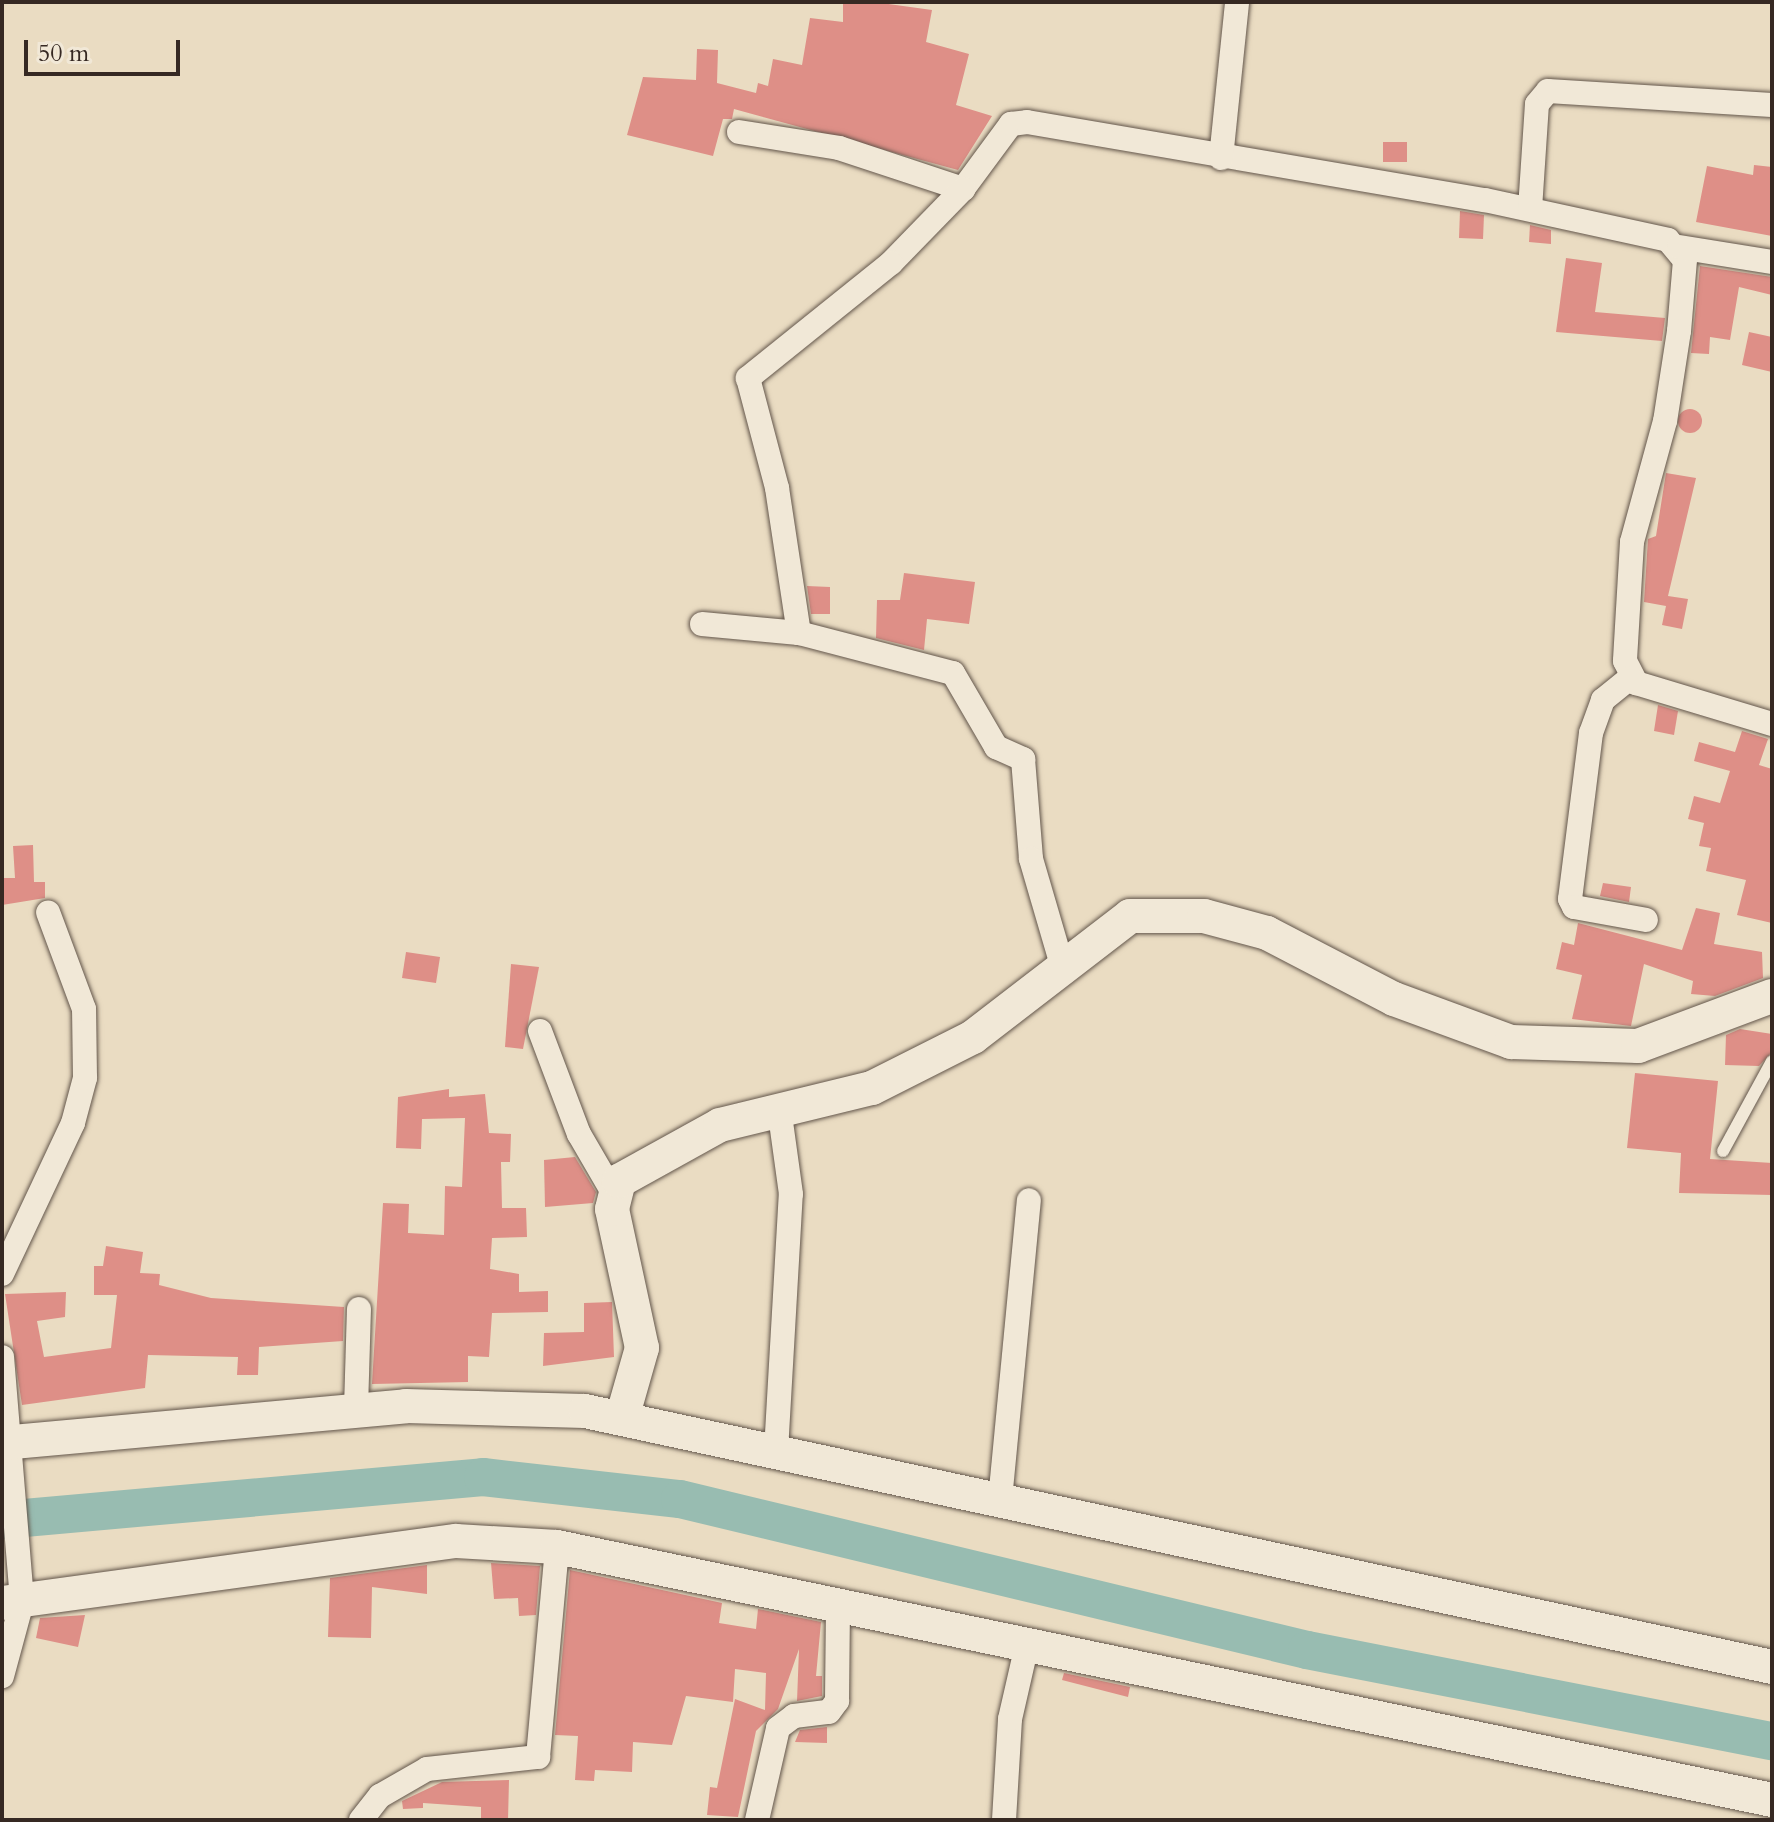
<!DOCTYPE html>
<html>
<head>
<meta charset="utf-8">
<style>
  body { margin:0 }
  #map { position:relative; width:1774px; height:1822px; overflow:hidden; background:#eadcc2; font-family:Cardo,serif }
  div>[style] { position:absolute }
  .river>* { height:38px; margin:-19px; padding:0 19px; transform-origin:19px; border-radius:19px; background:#98bcb1 }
  .building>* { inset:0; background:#de8f87 }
  .round { border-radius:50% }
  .roads { filter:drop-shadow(0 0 2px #63564b) drop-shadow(0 0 2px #63564b) }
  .lane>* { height:12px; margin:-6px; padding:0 6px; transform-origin:6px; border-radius:6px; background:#f1e8d7 }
  .street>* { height:24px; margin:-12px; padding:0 12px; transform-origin:12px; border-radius:12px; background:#f1e8d7 }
  .secondary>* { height:34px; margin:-17px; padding:0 17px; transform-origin:17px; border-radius:17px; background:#f1e8d7 }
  span { translate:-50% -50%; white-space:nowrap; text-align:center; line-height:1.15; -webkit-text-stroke:8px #f1e8d7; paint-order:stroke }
  .frame { position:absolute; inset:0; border:4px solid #362923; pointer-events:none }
  .scale { position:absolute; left:24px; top:40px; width:156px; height:36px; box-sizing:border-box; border:4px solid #362923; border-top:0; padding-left:10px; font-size:24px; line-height:28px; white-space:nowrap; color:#362923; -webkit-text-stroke:6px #f1e8d7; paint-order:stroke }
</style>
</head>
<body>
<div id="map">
  <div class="river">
    <i style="left:2px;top:1520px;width:483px;rotate:-5.1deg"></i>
    <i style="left:483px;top:1477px;width:198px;rotate:6.4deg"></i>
    <i style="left:680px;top:1499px;width:645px;rotate:13.54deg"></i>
    <i style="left:1307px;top:1650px;width:474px;rotate:11.1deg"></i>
  </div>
  <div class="building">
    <i style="clip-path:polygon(874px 2px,932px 10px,926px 42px,969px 54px,956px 105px,992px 116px,958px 170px,734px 109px,732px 119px,723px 119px,713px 156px,627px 135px,643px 77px,696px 80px,697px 49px,718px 50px,717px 83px,756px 93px,758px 83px,768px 86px,773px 59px,802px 65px,810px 18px,843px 22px,843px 4px)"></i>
    <i style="clip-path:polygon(1383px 142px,1407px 142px,1407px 162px,1383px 162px)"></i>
    <i style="clip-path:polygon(1754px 165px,1772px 167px,1772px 236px,1696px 222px,1707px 166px,1753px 175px)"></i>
    <i style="clip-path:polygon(1460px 211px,1484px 215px,1483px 239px,1459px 238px)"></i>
    <i style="clip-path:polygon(1530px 225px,1551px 230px,1551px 244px,1529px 242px)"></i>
    <i style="clip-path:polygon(1566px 258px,1602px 263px,1595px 312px,1665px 318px,1662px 341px,1556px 332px)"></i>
    <i style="clip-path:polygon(1700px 266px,1772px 277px,1772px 295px,1739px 287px,1730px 340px,1710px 337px,1709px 354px,1691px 353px)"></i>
    <i style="clip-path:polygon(1749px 332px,1772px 337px,1772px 372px,1742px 365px)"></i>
    <i class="round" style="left:1678px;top:409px;width:24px;height:24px"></i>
    <i style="clip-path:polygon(1666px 473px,1696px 478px,1668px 596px,1688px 599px,1682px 629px,1662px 625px,1666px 606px,1644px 602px,1648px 539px,1656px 536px)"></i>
    <i style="clip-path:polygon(904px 573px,975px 582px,969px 624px,927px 619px,924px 650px,876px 638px,877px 600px,900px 600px)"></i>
    <i style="clip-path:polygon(807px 586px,830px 587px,830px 614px,811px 614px)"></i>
    <i style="clip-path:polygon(1658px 705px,1678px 711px,1674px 735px,1654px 731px)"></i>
    <i style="clip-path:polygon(1742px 731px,1768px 739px,1759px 765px,1772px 769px,1772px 923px,1737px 915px,1746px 880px,1706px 871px,1711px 848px,1699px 846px,1704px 823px,1688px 819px,1694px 796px,1720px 803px,1730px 771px,1694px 761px,1699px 742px,1735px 752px)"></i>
    <i style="clip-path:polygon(33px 845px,34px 882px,45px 882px,45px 898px,2px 905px,2px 878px,15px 878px,13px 846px)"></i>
    <i style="clip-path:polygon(1603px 883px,1631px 887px,1629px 902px,1600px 896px)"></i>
    <i style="clip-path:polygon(1696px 908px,1720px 913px,1714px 944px,1762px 952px,1763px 978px,1715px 996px,1691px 994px,1693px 981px,1644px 964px,1631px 1026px,1572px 1019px,1582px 975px,1556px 969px,1562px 942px,1574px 945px,1578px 923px,1682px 950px)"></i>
    <i style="clip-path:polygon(406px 952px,440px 957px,436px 983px,402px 978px)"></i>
    <i style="clip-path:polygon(511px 964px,539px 967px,523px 1049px,505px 1047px)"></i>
    <i style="clip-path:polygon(1740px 1029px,1772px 1034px,1772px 1052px,1759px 1066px,1725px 1065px,1726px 1035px)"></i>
    <i style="clip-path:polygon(1635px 1073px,1718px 1081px,1710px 1159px,1772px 1163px,1772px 1195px,1679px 1193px,1681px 1153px,1627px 1148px)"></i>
    <i style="clip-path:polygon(449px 1089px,449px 1097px,485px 1094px,489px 1133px,511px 1134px,510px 1162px,501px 1162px,502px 1208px,526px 1208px,527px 1237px,492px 1238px,490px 1269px,519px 1274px,519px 1292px,548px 1291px,548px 1312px,492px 1313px,489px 1357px,468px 1356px,468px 1382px,372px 1384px,383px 1203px,409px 1204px,408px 1233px,444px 1235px,445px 1186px,462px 1187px,465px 1118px,422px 1119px,421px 1149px,396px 1148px,398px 1097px)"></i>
    <i style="clip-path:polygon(575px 1157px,596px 1192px,593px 1203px,545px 1207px,544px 1160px)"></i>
    <i style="clip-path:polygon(106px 1246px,143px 1252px,140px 1273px,160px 1274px,159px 1285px,211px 1298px,344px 1307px,343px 1341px,259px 1347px,258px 1375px,237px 1375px,238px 1357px,148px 1355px,145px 1388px,22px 1405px,5px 1294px,66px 1292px,65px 1317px,37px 1321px,44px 1357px,111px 1348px,117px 1295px,94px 1295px,94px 1266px,103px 1266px)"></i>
    <i style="clip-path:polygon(612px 1302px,614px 1357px,543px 1366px,544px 1333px,584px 1332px,584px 1303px)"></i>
    <i style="clip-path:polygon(491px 1563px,540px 1566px,536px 1615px,519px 1616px,518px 1598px,494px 1599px)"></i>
    <i style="clip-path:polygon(427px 1565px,427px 1594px,372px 1587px,371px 1638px,328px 1637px,330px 1578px)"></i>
    <i style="clip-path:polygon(570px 1570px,722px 1603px,719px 1623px,756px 1629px,758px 1609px,821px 1622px,816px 1676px,822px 1676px,822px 1696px,797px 1701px,799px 1649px,778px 1709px,756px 1731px,738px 1817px,707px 1815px,710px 1787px,717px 1788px,735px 1699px,765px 1710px,766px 1673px,735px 1669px,733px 1702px,686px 1696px,672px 1745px,633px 1742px,632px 1772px,595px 1770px,594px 1781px,575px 1780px,578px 1736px,555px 1735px)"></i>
    <i style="clip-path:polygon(85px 1615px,78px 1647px,36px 1638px,40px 1618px)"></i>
    <i style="clip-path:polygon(1064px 1673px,1130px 1687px,1128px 1697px,1062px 1680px)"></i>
    <i style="clip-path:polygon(827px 1727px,827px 1743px,795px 1742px,800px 1730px)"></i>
    <i style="clip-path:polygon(509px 1780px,508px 1820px,481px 1820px,481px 1807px,423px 1803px,423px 1808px,403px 1809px,402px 1801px,442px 1782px)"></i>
  </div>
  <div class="roads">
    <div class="lane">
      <i style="left:1723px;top:1151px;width:102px;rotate:-61.4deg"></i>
    </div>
    <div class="street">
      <i style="left:739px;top:132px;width:101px;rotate:9.1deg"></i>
      <i style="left:839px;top:148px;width:131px;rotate:18.3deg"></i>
      <i style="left:963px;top:189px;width:81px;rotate:-53.6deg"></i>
      <i style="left:1011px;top:124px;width:16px;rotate:-7deg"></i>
      <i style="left:1027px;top:122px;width:465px;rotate:9.7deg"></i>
      <i style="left:1485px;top:200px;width:187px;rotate:12.3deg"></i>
      <i style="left:1668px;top:240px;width:26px;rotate:50deg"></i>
      <i style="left:1685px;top:260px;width:71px;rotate:94.8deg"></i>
      <i style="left:1679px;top:331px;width:91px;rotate:98.8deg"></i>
      <i style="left:1665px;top:421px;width:125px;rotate:105.3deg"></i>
      <i style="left:1632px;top:542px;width:119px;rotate:93.4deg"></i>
      <i style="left:1625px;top:661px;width:25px;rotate:63deg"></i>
      <i style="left:1636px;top:683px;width:142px;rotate:16.8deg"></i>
      <i style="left:1221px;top:158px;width:157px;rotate:-84.1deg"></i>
      <i style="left:963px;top:189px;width:103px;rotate:134.2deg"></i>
      <i style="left:891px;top:263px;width:184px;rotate:141.2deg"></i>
      <i style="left:748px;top:378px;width:114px;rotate:75.2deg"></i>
      <i style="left:777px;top:488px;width:147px;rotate:81.4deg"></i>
      <i style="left:799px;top:633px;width:159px;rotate:14.6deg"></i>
      <i style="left:953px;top:673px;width:86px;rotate:59.8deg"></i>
      <i style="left:996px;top:747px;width:30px;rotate:24deg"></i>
      <i style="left:1023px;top:759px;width:100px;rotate:85.4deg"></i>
      <i style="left:1031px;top:859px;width:118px;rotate:73.7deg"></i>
      <i style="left:1530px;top:209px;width:105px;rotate:-86.2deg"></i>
      <i style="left:1537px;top:104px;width:17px;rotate:-50deg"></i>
      <i style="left:1548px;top:91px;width:224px;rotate:3.6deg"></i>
      <i style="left:1679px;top:247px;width:94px;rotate:9.2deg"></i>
      <i style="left:702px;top:624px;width:97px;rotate:5.3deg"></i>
      <i style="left:1630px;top:678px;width:35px;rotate:141deg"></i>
      <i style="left:1603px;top:700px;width:35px;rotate:110deg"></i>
      <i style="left:1591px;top:733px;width:167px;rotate:97.2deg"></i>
      <i style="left:1570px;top:899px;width:9px;rotate:63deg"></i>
      <i style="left:1574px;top:907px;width:73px;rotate:10.2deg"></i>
      <i style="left:540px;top:1031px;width:110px;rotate:69.3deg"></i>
      <i style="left:579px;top:1134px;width:66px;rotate:59.9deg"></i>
      <i style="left:2px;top:1274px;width:167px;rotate:-64.8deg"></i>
      <i style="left:73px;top:1123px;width:47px;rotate:-75.1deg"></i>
      <i style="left:85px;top:1078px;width:69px;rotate:-90.8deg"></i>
      <i style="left:84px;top:1009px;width:103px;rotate:-110.4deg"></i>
      <i style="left:2px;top:1357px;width:246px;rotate:85.3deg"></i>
      <i style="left:22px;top:1602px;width:77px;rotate:105.1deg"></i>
      <i style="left:356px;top:1409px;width:100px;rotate:-88.3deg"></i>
      <i style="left:776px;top:1451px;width:257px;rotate:-86.7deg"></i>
      <i style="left:791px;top:1194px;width:87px;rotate:-97.9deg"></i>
      <i style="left:1000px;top:1500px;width:301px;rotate:-84.5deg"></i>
      <i style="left:361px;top:1820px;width:31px;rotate:-52deg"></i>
      <i style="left:380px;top:1796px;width:54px;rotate:-29.9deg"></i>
      <i style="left:427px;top:1769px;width:112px;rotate:-6.2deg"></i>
      <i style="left:538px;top:1757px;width:211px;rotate:-84.8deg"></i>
      <i style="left:757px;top:1820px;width:94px;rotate:-77.1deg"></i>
      <i style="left:778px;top:1728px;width:20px;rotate:-37deg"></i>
      <i style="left:794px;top:1716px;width:35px;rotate:-7deg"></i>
      <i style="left:829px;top:1712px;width:14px;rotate:-54deg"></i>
      <i style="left:837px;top:1701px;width:94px;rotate:-89.4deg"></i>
      <i style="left:1004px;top:1820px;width:101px;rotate:-86.6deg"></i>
      <i style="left:1010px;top:1719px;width:72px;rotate:-77.1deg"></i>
    </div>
    <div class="secondary">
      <i style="left:622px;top:1418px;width:73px;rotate:-74.1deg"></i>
      <i style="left:642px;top:1348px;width:142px;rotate:-102.2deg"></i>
      <i style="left:612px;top:1209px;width:29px;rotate:-76deg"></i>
      <i style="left:619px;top:1181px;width:115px;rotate:-29deg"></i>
      <i style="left:720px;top:1125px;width:156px;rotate:-13.7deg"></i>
      <i style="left:872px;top:1088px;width:113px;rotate:-26.8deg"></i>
      <i style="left:973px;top:1037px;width:198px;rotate:-37.6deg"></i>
      <i style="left:1130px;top:916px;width:74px"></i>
      <i style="left:1204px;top:916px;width:65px;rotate:15.1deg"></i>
      <i style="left:1267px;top:933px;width:143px;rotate:27.5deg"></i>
      <i style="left:1394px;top:999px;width:125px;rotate:20.2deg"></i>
      <i style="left:1511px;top:1042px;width:127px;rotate:1.8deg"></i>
      <i style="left:1638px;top:1046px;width:143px;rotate:-20.5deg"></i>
      <i style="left:2px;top:1443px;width:406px;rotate:-5.2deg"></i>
      <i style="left:406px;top:1406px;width:179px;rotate:1.6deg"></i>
      <i style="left:585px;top:1411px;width:1214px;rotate:12.17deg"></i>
      <i style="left:2px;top:1603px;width:458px;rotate:-7.8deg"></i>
      <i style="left:456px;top:1541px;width:101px;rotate:3.4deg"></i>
      <i style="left:557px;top:1547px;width:1241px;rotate:11.76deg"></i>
    </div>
  </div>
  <div class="frame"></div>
  <div class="scale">50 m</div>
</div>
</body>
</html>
